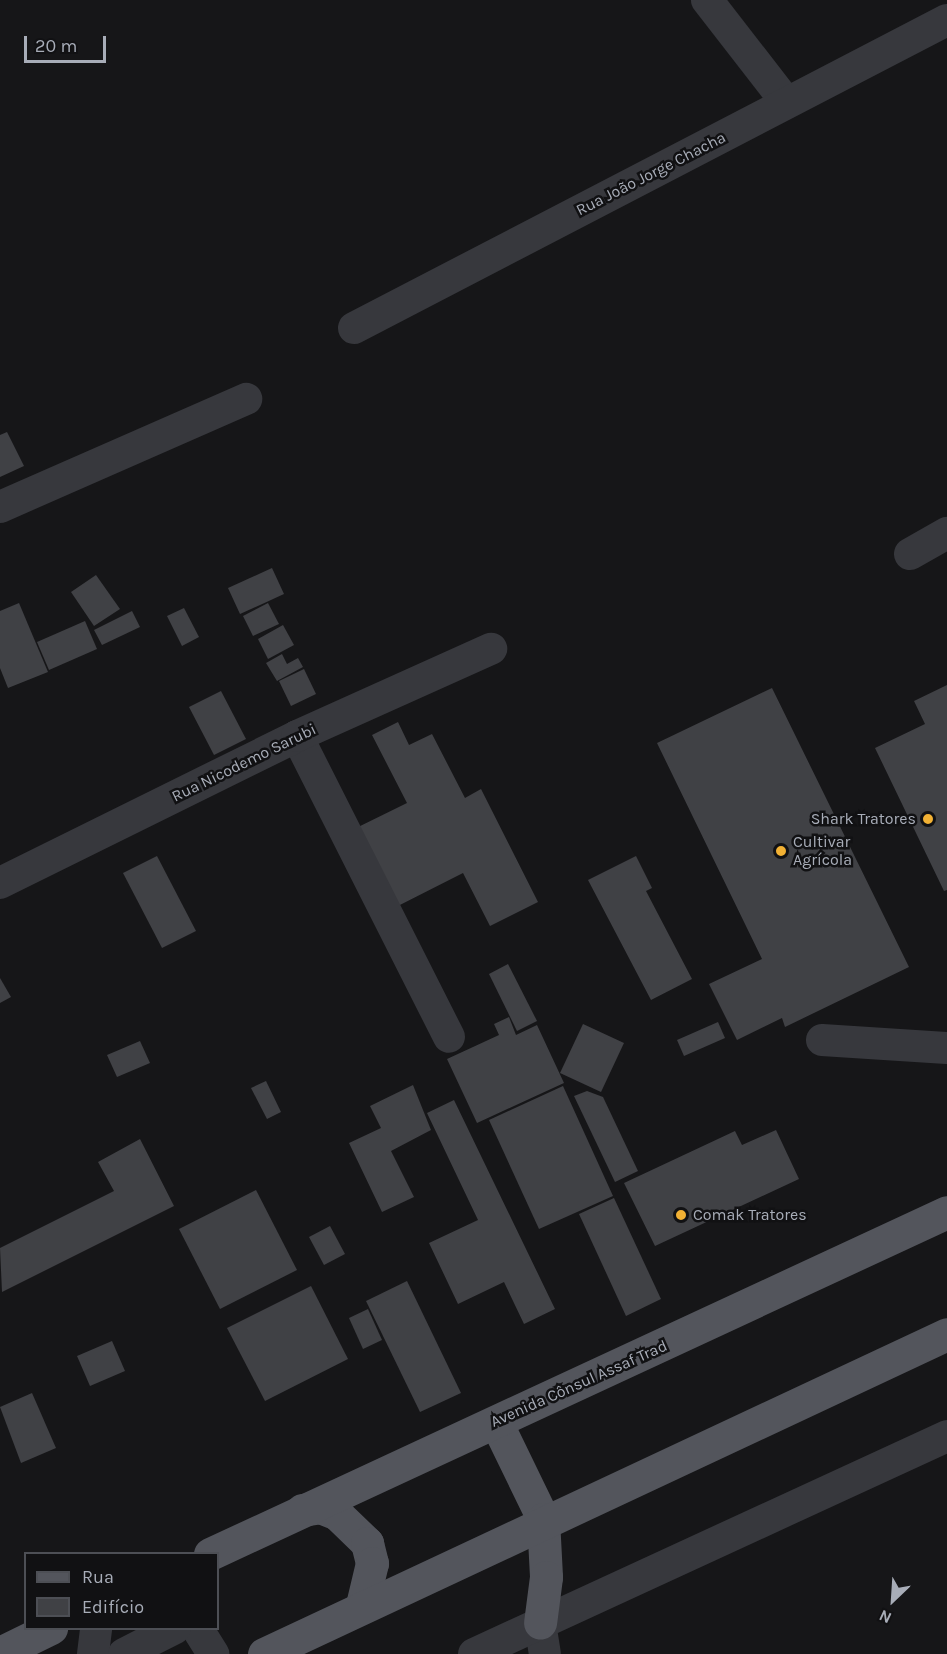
<!DOCTYPE html>
<html>
<head>
<meta charset="utf-8">
<style>
  body { margin:0 }
  #map { position:relative; width:947px; height:1654px; overflow:hidden; background:#161618; font-family:Karla,sans-serif }
  div>[style] { position:absolute }
  .building>* { inset:0; background:#404145 }
  .minor>* { height:32px; margin:-16px; padding:0 16px; transform-origin:16px; border-radius:16px; background:#37383d }
  .major>* { height:33px; margin:-16.5px; padding:0 16.5px; transform-origin:16.5px; border-radius:16.5px; background:#53555c }
  .dots>* { width:16px; height:16px; translate:-50% -50%; box-sizing:border-box; border:3px solid #111113; border-radius:50% }
  span { translate:-50% -50%; white-space:nowrap; text-align:center; line-height:1.15; -webkit-text-stroke:5px #111113; paint-order:stroke }
  .street-label { font-size:16px; color:#a8adb8 }
  .poi-label { font-size:16px; color:#a8adb8 }
  .right { translate:-100% -50%; text-align:right }
  .left { translate:0 -50%; text-align:left }
  .legend { position:absolute; left:24px; top:1552px; width:195px; height:78px; box-sizing:border-box; background:#111113; border:2px solid #4d4f55; margin:0; padding:8px 10px; list-style:none; font-size:18px; color:#a8adb8 }
  .legend li { display:flex; align-items:center; gap:12px; height:30px }
  .legend b { width:30px; border:2px solid #4d4f55 }
  .north { position:absolute; left:863px; top:1570px; width:60px; height:60px; -webkit-text-stroke:4px #111113; paint-order:stroke; rotate:205deg; font-size:16px; font-weight:700; line-height:24px; text-align:center; color:#a8adb8 }
  .north::after { content:''; display:block; margin:auto; width:21px; height:27px; background:#a8adb8; clip-path:polygon(50% 0,100% 100%,50% 72%,0 100%) }
  .scale { position:absolute; left:24px; top:36px; width:82px; height:27px; box-sizing:border-box; border:3px solid #a8adb8; border-top:0; padding-left:8px; font-size:18px; line-height:21px; white-space:nowrap; color:#a8adb8; -webkit-text-stroke:4px #111113; paint-order:stroke }
</style>
</head>
<body>
<div id="map">
  <div class="building">
    <i style="clip-path:polygon(7px 432px,24px 466px,0 477px,0 435px)"></i>
    <i style="clip-path:polygon(272px 568px,284px 594px,240px 614px,228px 588px)"></i>
    <i style="clip-path:polygon(96px 575px,120px 609px,94px 626px,71px 592px)"></i>
    <i style="clip-path:polygon(19px 603px,48px 672px,8px 688px,0 668px,0 611px)"></i>
    <i style="clip-path:polygon(268px 603px,279px 624px,253px 636px,243px 616px)"></i>
    <i style="clip-path:polygon(184px 608px,199px 637px,182px 646px,167px 616px)"></i>
    <i style="clip-path:polygon(132px 611px,140px 627px,102px 645px,94px 630px)"></i>
    <i style="clip-path:polygon(85px 621px,97px 649px,49px 670px,37px 642px)"></i>
    <i style="clip-path:polygon(283px 625px,294px 645px,268px 659px,258px 639px)"></i>
    <i style="clip-path:polygon(282px 654px,287px 664px,298px 658px,303px 667px,277px 681px,266px 663px)"></i>
    <i style="clip-path:polygon(304px 669px,316px 694px,291px 706px,279px 681px)"></i>
    <i style="clip-path:polygon(947px 685px,947px 890px,944px 891px,875px 748px,925px 724px,914px 701px)"></i>
    <i style="clip-path:polygon(772px 688px,909px 967px,785px 1027px,782px 1018px,737px 1040px,709px 984px,762px 959px,657px 743px)"></i>
    <i style="clip-path:polygon(221px 691px,246px 739px,214px 755px,189px 707px)"></i>
    <i style="clip-path:polygon(398px 722px,409px 745px,432px 734px,465px 798px,481px 789px,538px 902px,490px 926px,463px 873px,390px 910px,350px 831px,407px 803px,372px 735px)"></i>
    <i style="clip-path:polygon(157px 856px,196px 931px,162px 948px,123px 873px)"></i>
    <i style="clip-path:polygon(636px 856px,652px 888px,646px 891px,692px 979px,651px 1000px,588px 880px)"></i>
    <i style="clip-path:polygon(508px 964px,537px 1021px,517px 1031px,489px 974px)"></i>
    <i style="clip-path:polygon(0 978px,11px 997px,0 1003px)"></i>
    <i style="clip-path:polygon(509px 1017px,516px 1035px,537px 1025px,564px 1083px,477px 1123px,447px 1059px,499px 1035px,494px 1024px)"></i>
    <i style="clip-path:polygon(718px 1022px,725px 1038px,684px 1056px,677px 1040px)"></i>
    <i style="clip-path:polygon(583px 1024px,624px 1043px,601px 1092px,560px 1073px)"></i>
    <i style="clip-path:polygon(140px 1041px,150px 1063px,117px 1077px,107px 1055px)"></i>
    <i style="clip-path:polygon(266px 1081px,281px 1112px,267px 1119px,251px 1088px)"></i>
    <i style="clip-path:polygon(413px 1085px,431px 1130px,391px 1151px,414px 1197px,382px 1212px,349px 1143px,381px 1128px,370px 1106px)"></i>
    <i style="clip-path:polygon(563px 1086px,613px 1196px,539px 1229px,489px 1120px)"></i>
    <i style="clip-path:polygon(587px 1091px,603px 1097px,638px 1171px,615px 1182px,574px 1096px)"></i>
    <i style="clip-path:polygon(454px 1100px,555px 1309px,524px 1324px,504px 1282px,458px 1304px,429px 1243px,478px 1220px,427px 1113px)"></i>
    <i style="clip-path:polygon(776px 1130px,799px 1179px,655px 1246px,624px 1183px,735px 1131px,742px 1145px)"></i>
    <i style="clip-path:polygon(140px 1139px,174px 1206px,2px 1292px,0 1248px,114px 1191px,98px 1162px)"></i>
    <i style="clip-path:polygon(256px 1190px,297px 1270px,220px 1309px,179px 1229px)"></i>
    <i style="clip-path:polygon(614px 1198px,661px 1299px,626px 1316px,579px 1214px)"></i>
    <i style="clip-path:polygon(330px 1226px,345px 1254px,324px 1265px,309px 1237px)"></i>
    <i style="clip-path:polygon(407px 1281px,461px 1393px,420px 1412px,366px 1301px)"></i>
    <i style="clip-path:polygon(311px 1286px,348px 1359px,265px 1401px,227px 1328px)"></i>
    <i style="clip-path:polygon(368px 1309px,382px 1340px,363px 1349px,349px 1318px)"></i>
    <i style="clip-path:polygon(112px 1341px,125px 1371px,90px 1386px,77px 1356px)"></i>
    <i style="clip-path:polygon(32px 1393px,56px 1448px,21px 1463px,0 1407px)"></i>
  </div>
  <div class="minor">
    <i style="left:707px;top:0;width:130px;rotate:52.2deg"></i>
    <i style="left:354px;top:328px;width:668px;rotate:-27.45deg"></i>
    <i style="left:0;top:507px;width:269px;rotate:-23.7deg"></i>
    <i style="left:910px;top:554px;width:43px;rotate:-29.6deg"></i>
    <i style="left:297px;top:736px;width:337px;rotate:63.2deg"></i>
    <i style="left:0;top:883px;width:331px;rotate:-26.3deg"></i>
    <i style="left:297px;top:736px;width:213px;rotate:-24.2deg"></i>
    <i style="left:822px;top:1040px;width:125px;rotate:3.7deg"></i>
    <i style="left:540px;top:1623px;width:31px;rotate:81deg"></i>
    <i style="left:197px;top:1628px;width:31px;rotate:58deg"></i>
    <i style="left:93px;top:1654px;width:26px;rotate:-83deg"></i>
    <i style="left:124px;top:1654px;width:57px;rotate:-27deg"></i>
    <i style="left:474px;top:1654px;width:521px;rotate:-24.74deg"></i>
  </div>
  <div class="major">
    <i style="left:496px;top:1422px;width:108px;rotate:64.1deg"></i>
    <i style="left:543px;top:1519px;width:58px;rotate:87deg"></i>
    <i style="left:546px;top:1577px;width:46px;rotate:97.4deg"></i>
    <i style="left:302px;top:1510px;width:18px;rotate:-9deg"></i>
    <i style="left:320px;top:1507px;width:18px;rotate:22deg"></i>
    <i style="left:337px;top:1514px;width:42px;rotate:44deg"></i>
    <i style="left:367px;top:1543px;width:21px;rotate:76deg"></i>
    <i style="left:372px;top:1563px;width:43px;rotate:103.4deg"></i>
    <i style="left:210px;top:1554px;width:812px;rotate:-24.89deg"></i>
    <i style="left:0;top:1653px;width:57px;rotate:-26.1deg"></i>
    <i style="left:264px;top:1654px;width:754px;rotate:-25.1deg"></i>
  </div>
  <div class="dots">
    <i style="left:928px;top:819px;background:#f2b134"></i>
    <i style="left:781px;top:851px;background:#f2b134"></i>
    <i style="left:681px;top:1215px;background:#f2b134"></i>
  </div>
  <div class="street-label">
    <span style="left:651px;top:174px;rotate:-27deg">Rua João Jorge Chacha</span>
    <span style="left:244px;top:763px;rotate:-26deg">Rua Nicodemo Sarubi</span>
    <span style="left:579px;top:1384px;rotate:-24deg">Avenida Cônsul Assaf Trad</span>
  </div>
  <div class="poi-label">
    <span class="right" style="left:916px;top:819px">Shark Tratores</span>
    <span class="left" style="left:793px;top:851px">Cultivar<br>Agrícola</span>
    <span class="left" style="left:693px;top:1215px">Comak Tratores</span>
  </div>
  <ul class="legend">
  <li><b style="height:8px;background:#53555c"></b>Rua</li>
  <li><b style="height:16px;background:#404145"></b>Edifício</li>
  </ul>
  <div class="north">N</div>
  <div class="scale">20 m</div>
</div>
</body>
</html>
